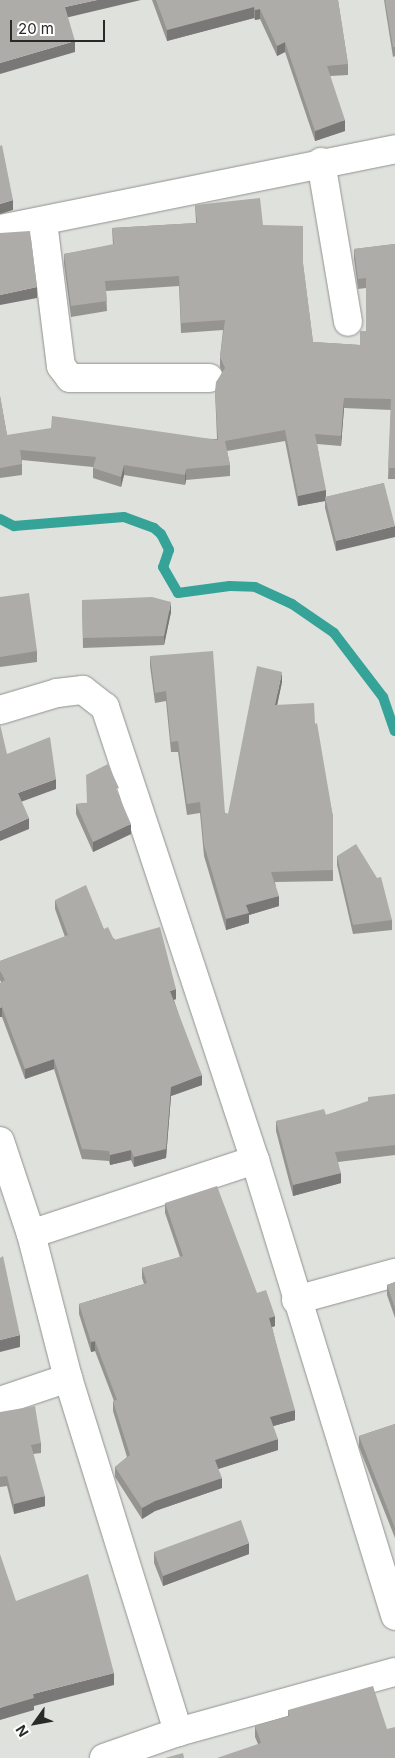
<!DOCTYPE html>
<html>
<head>
<meta charset="utf-8">
<style>
  body { margin:0 }
  #map { position:relative; width:395px; height:1758px; overflow:hidden; background:#dfe1dd; font-family:Inter,sans-serif }
  div>[style] { position:absolute }
  .stream>* { height:10px; margin:-5px; padding:0 5px; transform-origin:5px; border-radius:5px; background:#35a397 }
  .roads { filter:drop-shadow(0 0 1px #91938f) drop-shadow(0 0 1px #91938f) }
  .minor>* { height:28px; margin:-14px; padding:0 14px; transform-origin:14px; border-radius:14px; background:#fff }
  .wall>* { inset:0; background:#959490 }
  .shaded-wall>* { inset:0; background:#797876 }
  .building>* { inset:0; background:#adaca8 }
  span { translate:-50% -50%; white-space:nowrap; text-align:center; line-height:1.15; -webkit-text-stroke:4px #fff; paint-order:stroke }
  .north { position:absolute; left:10px; top:1698px; width:50px; height:50px; -webkit-text-stroke:4px #fff; paint-order:stroke; rotate:238deg; font-size:14px; font-weight:700; line-height:20px; text-align:center; color:#292a28 }
  .north::after { content:''; display:block; margin:auto; width:18px; height:22px; background:#292a28; clip-path:polygon(50% 0,100% 100%,50% 72%,0 100%) }
  .scale { position:absolute; left:10px; top:20px; width:95px; height:22px; box-sizing:border-box; border:2px solid #292a28; border-top:0; padding-left:6px; font-size:15px; line-height:18px; white-space:nowrap; color:#292a28; -webkit-text-stroke:4px #fff; paint-order:stroke }
</style>
</head>
<body>
<div id="map">
  <div class="stream">
    <i style="left:0;top:519px;width:16px;rotate:27deg"></i>
    <i style="left:14px;top:526px;width:110px;rotate:-4.7deg"></i>
    <i style="left:124px;top:517px;width:32px;rotate:20deg"></i>
    <i style="left:154px;top:528px;width:9px;rotate:41deg"></i>
    <i style="left:161px;top:534px;width:18px;rotate:63deg"></i>
    <i style="left:169px;top:550px;width:18px;rotate:109deg"></i>
    <i style="left:163px;top:567px;width:30px;rotate:60deg"></i>
    <i style="left:178px;top:593px;width:52px;rotate:-7.7deg"></i>
    <i style="left:230px;top:586px;width:25px;rotate:2deg"></i>
    <i style="left:255px;top:587px;width:41px;rotate:24.7deg"></i>
    <i style="left:292px;top:604px;width:51px;rotate:34.6deg"></i>
    <i style="left:334px;top:633px;width:81px;rotate:52.6deg"></i>
    <i style="left:383px;top:697px;width:36px;rotate:71deg"></i>
  </div>
  <div class="roads">
    <div class="minor">
      <i style="left:321px;top:162px;width:162px;rotate:80.4deg"></i>
      <i style="left:43px;top:222px;width:145px;rotate:82.9deg"></i>
      <i style="left:61px;top:366px;width:15px;rotate:53deg"></i>
      <i style="left:70px;top:378px;width:139px"></i>
      <i style="left:0;top:229px;width:403px;rotate:-11.4deg"></i>
      <i style="left:0;top:710px;width:59px;rotate:-16.6deg"></i>
      <i style="left:57px;top:693px;width:26px;rotate:-7deg"></i>
      <i style="left:83px;top:690px;width:28px;rotate:38deg"></i>
      <i style="left:105px;top:707px;width:477px;rotate:71.7deg"></i>
      <i style="left:255px;top:1160px;width:477px;rotate:72.9deg"></i>
      <i style="left:0;top:1141px;width:98px;rotate:71.6deg"></i>
      <i style="left:31px;top:1234px;width:149px;rotate:75.6deg"></i>
      <i style="left:68px;top:1378px;width:371px;rotate:72.7deg"></i>
      <i style="left:31px;top:1234px;width:236px;rotate:-18.3deg"></i>
      <i style="left:296px;top:1300px;width:103px;rotate:-15.3deg"></i>
      <i style="left:0;top:1401px;width:72px;rotate:-18.7deg"></i>
      <i style="left:104px;top:1758px;width:78px;rotate:-19.4deg"></i>
      <i style="left:178px;top:1732px;width:225px;rotate:-15.5deg"></i>
    </div>
  </div>
  <div class="wall">
    <i style="clip-path:polygon(152px 0,338px 0,348px 64px,348px 75px,330px 76px,345px 131px,315px 141px,285px 52px,277px 56px,260px 19px,255px 20px,254px 18px,167px 41px)"></i>
    <i style="clip-path:polygon(384px 0,395px 0,395px 56px,393px 57px)"></i>
    <i style="clip-path:polygon(195px 205px,263px 225px,303px 264px,313px 342px,360px 345px,366px 331px,366px 288px,358px 289px,354px 259px,354px 249px,395px 244px,395px 479px,388px 479px,391px 410px,344px 408px,341px 446px,317px 444px,326px 497px,384px 483px,336px 551px,325px 508px,325px 501px,298px 506px,285px 441px,227px 451px,230px 465px,230px 476px,186px 480px,185px 485px,124px 475px,121px 487px,93px 478px,93px 467px,22px 460px,22px 475px,0 478px,0 396px,7px 435px,217px 439px,215px 391px,222px 372px,220px 367px,220px 357px,223px 330px,181px 333px,179px 286px,106px 291px,107px 311px,71px 317px,64px 264px,64px 254px,113px 245px,112px 228px,196px 223px)"></i>
    <i style="clip-path:polygon(0 597px,37px 651px,37px 662px,0 667px)"></i>
    <i style="clip-path:polygon(82px 600px,171px 612px,164px 645px,83px 648px)"></i>
    <i style="clip-path:polygon(150px 656px,225px 813px,228px 814px,282px 682px,277px 705px,315px 724px,333px 817px,333px 881px,275px 882px,279px 906px,249px 915px,249px 923px,226px 930px,204px 856px,200px 813px,187px 815px,178px 752px,171px 752px,166px 701px,155px 703px,150px 666px)"></i>
    <i style="clip-path:polygon(119px 795px,131px 834px,93px 852px,76px 814px,76px 804px,86px 803px)"></i>
    <i style="clip-path:polygon(337px 856px,392px 920px,392px 930px,353px 934px,337px 865px)"></i>
    <i style="clip-path:polygon(55px 900px,104px 929px,176px 999px,174px 1000px,202px 1085px,171px 1096px,166px 1158px,134px 1167px,131px 1160px,110px 1165px,109px 1161px,82px 1159px,54px 1069px,25px 1079px,2px 1017px,1px 982px,0 980px,0 961px,65px 937px,55px 909px)"></i>
    <i style="clip-path:polygon(395px 1094px,395px 1155px,338px 1162px,341px 1183px,293px 1196px,276px 1131px,276px 1121px,326px 1115px)"></i>
    <i style="clip-path:polygon(165px 1203px,257px 1293px,275px 1326px,272px 1327px,295px 1420px,273px 1426px,278px 1450px,218px 1469px,222px 1488px,155px 1511px,142px 1519px,115px 1477px,115px 1467px,127px 1457px,113px 1411px,113px 1401px,114px 1401px,95px 1351px,91px 1352px,79px 1314px,79px 1304px,144px 1284px,142px 1278px,142px 1268px,180px 1257px,165px 1213px)"></i>
    <i style="clip-path:polygon(395px 1282px,395px 1318px,387px 1295px,387px 1285px)"></i>
    <i style="clip-path:polygon(0 1412px,41px 1443px,41px 1453px,33px 1454px,45px 1506px,14px 1514px,7px 1486px,0 1487px)"></i>
    <i style="clip-path:polygon(395px 1424px,395px 1538px,359px 1447px,359px 1436px)"></i>
    <i style="clip-path:polygon(154px 1552px,249px 1554px,163px 1586px,154px 1563px)"></i>
    <i style="clip-path:polygon(288px 1710px,387px 1729px,395px 1758px,258px 1744px,255px 1737px,255px 1726px,288px 1716px)"></i>
  </div>
  <div class="shaded-wall">
    <i style="clip-path:polygon(97px 0,141px 0,65px 18px,65px 7px)"></i>
    <i style="clip-path:polygon(254px 7px,254px 18px,167px 41px,167px 30px)"></i>
    <i style="clip-path:polygon(260px 9px,260px 19px,255px 20px,255px 10px)"></i>
    <i style="clip-path:polygon(75px 41px,75px 52px,0 74px,0 63px)"></i>
    <i style="clip-path:polygon(285px 42px,285px 52px,277px 56px,277px 46px)"></i>
    <i style="clip-path:polygon(345px 120px,345px 131px,315px 141px,315px 131px)"></i>
    <i style="clip-path:polygon(13px 200px,13px 210px,0 214px,0 204px)"></i>
    <i style="clip-path:polygon(37px 287px,37px 298px,0 305px,0 295px)"></i>
    <i style="clip-path:polygon(344px 398px,344px 408px,341px 446px,341px 436px)"></i>
    <i style="clip-path:polygon(124px 465px,124px 475px,121px 487px,121px 477px)"></i>
    <i style="clip-path:polygon(186px 469px,186px 480px,185px 485px,185px 475px)"></i>
    <i style="clip-path:polygon(326px 490px,326px 500px,325px 497px,325px 501px,298px 506px,298px 496px)"></i>
    <i style="clip-path:polygon(395px 526px,395px 537px,336px 551px,336px 541px)"></i>
    <i style="clip-path:polygon(171px 602px,171px 612px,164px 645px,164px 636px)"></i>
    <i style="clip-path:polygon(282px 672px,282px 682px,275px 715px,275px 705px)"></i>
    <i style="clip-path:polygon(56px 779px,56px 789px,18px 803px,18px 793px)"></i>
    <i style="clip-path:polygon(29px 818px,29px 829px,0 841px,0 831px)"></i>
    <i style="clip-path:polygon(131px 824px,131px 834px,93px 852px,93px 842px)"></i>
    <i style="clip-path:polygon(279px 896px,279px 906px,249px 915px,249px 923px,226px 930px,226px 919px,246px 905px)"></i>
    <i style="clip-path:polygon(176px 989px,176px 999px,170px 1001px,170px 991px)"></i>
    <i style="clip-path:polygon(2px 1007px,2px 1017px,0 1017px,0 1008px)"></i>
    <i style="clip-path:polygon(54px 1059px,54px 1069px,25px 1079px,25px 1069px)"></i>
    <i style="clip-path:polygon(202px 1075px,202px 1085px,171px 1096px,166px 1158px,134px 1167px,134px 1157px,171px 1087px)"></i>
    <i style="clip-path:polygon(131px 1150px,131px 1160px,110px 1165px,110px 1155px)"></i>
    <i style="clip-path:polygon(341px 1173px,341px 1183px,293px 1196px,293px 1185px)"></i>
    <i style="clip-path:polygon(275px 1316px,275px 1326px,269px 1328px,269px 1318px)"></i>
    <i style="clip-path:polygon(20px 1335px,20px 1347px,0 1352px,0 1340px)"></i>
    <i style="clip-path:polygon(95px 1341px,95px 1351px,91px 1352px,91px 1342px)"></i>
    <i style="clip-path:polygon(295px 1410px,295px 1420px,270px 1427px,270px 1417px)"></i>
    <i style="clip-path:polygon(278px 1439px,278px 1450px,215px 1470px,215px 1460px)"></i>
    <i style="clip-path:polygon(222px 1478px,222px 1488px,155px 1511px,142px 1519px,142px 1508px,155px 1501px)"></i>
    <i style="clip-path:polygon(45px 1496px,45px 1506px,14px 1514px,14px 1504px)"></i>
    <i style="clip-path:polygon(249px 1543px,249px 1554px,163px 1586px,163px 1576px)"></i>
    <i style="clip-path:polygon(114px 1673px,114px 1685px,34px 1706px,34px 1710px,0 1720px,0 1708px,33px 1694px)"></i>
  </div>
  <div class="building">
    <i style="clip-path:polygon(0 0,97px 0,65px 7px,75px 41px,0 63px)"></i>
    <i style="clip-path:polygon(156px 0,338px 0,348px 64px,327px 66px,345px 120px,315px 131px,285px 42px,277px 46px,260px 9px,255px 10px,254px 7px,167px 30px)"></i>
    <i style="clip-path:polygon(385px 0,395px 0,395px 47px,393px 47px)"></i>
    <i style="clip-path:polygon(2px 145px,13px 200px,0 204px,0 146px)"></i>
    <i style="clip-path:polygon(260px 198px,263px 225px,303px 226px,303px 263px,313px 342px,360px 345px,360px 331px,366px 331px,366px 278px,358px 279px,354px 249px,395px 244px,395px 468px,388px 468px,391px 399px,344px 398px,341px 436px,315px 434px,326px 490px,298px 496px,285px 430px,225px 441px,230px 465px,186px 469px,185px 475px,124px 465px,121px 477px,93px 468px,96px 457px,20px 450px,22px 464px,0 468px,0 396px,7px 435px,51px 428px,52px 416px,218px 440px,215px 391px,216px 382px,225px 368px,220px 357px,225px 320px,181px 323px,179px 276px,105px 281px,107px 301px,71px 306px,64px 254px,114px 244px,112px 228px,197px 223px,195px 205px)"></i>
    <i style="clip-path:polygon(30px 231px,37px 287px,0 295px,0 233px)"></i>
    <i style="clip-path:polygon(384px 483px,395px 526px,336px 541px,325px 497px)"></i>
    <i style="clip-path:polygon(29px 593px,37px 651px,0 657px,0 597px)"></i>
    <i style="clip-path:polygon(152px 597px,171px 602px,164px 636px,83px 638px,82px 600px)"></i>
    <i style="clip-path:polygon(213px 651px,225px 813px,228px 814px,257px 666px,282px 672px,275px 705px,314px 703px,315px 724px,317px 723px,333px 817px,333px 870px,271px 872px,279px 896px,246px 905px,249px 913px,226px 919px,204px 845px,200px 802px,187px 804px,178px 741px,171px 742px,166px 691px,155px 693px,150px 656px)"></i>
    <i style="clip-path:polygon(0 724px,7px 754px,50px 737px,56px 779px,18px 793px,29px 818px,0 831px)"></i>
    <i style="clip-path:polygon(108px 764px,119px 788px,116px 789px,131px 824px,93px 842px,76px 804px,87px 803px,86px 775px)"></i>
    <i style="clip-path:polygon(356px 844px,377px 878px,381px 877px,392px 920px,353px 925px,337px 856px)"></i>
    <i style="clip-path:polygon(86px 885px,104px 929px,108px 927px,114px 940px,160px 927px,176px 989px,170px 991px,202px 1075px,171px 1087px,166px 1149px,134px 1157px,131px 1150px,110px 1155px,109px 1151px,82px 1149px,54px 1059px,25px 1069px,2px 1007px,0 1008px,0 983px,5px 980px,0 971px,0 961px,68px 935px,55px 900px)"></i>
    <i style="clip-path:polygon(395px 1094px,395px 1145px,335px 1152px,341px 1173px,293px 1185px,276px 1121px,324px 1109px,326px 1115px,368px 1101px,368px 1097px)"></i>
    <i style="clip-path:polygon(217px 1186px,257px 1293px,266px 1290px,275px 1316px,269px 1318px,295px 1410px,270px 1417px,278px 1439px,215px 1460px,222px 1478px,155px 1501px,142px 1508px,115px 1467px,130px 1455px,113px 1401px,117px 1400px,95px 1341px,91px 1342px,79px 1304px,147px 1283px,142px 1268px,183px 1256px,165px 1203px)"></i>
    <i style="clip-path:polygon(3px 1256px,20px 1335px,0 1340px,0 1258px)"></i>
    <i style="clip-path:polygon(395px 1282px,395px 1308px,387px 1285px)"></i>
    <i style="clip-path:polygon(35px 1406px,41px 1443px,31px 1445px,45px 1496px,14px 1504px,7px 1476px,0 1477px,0 1412px)"></i>
    <i style="clip-path:polygon(395px 1424px,395px 1528px,359px 1436px)"></i>
    <i style="clip-path:polygon(241px 1520px,249px 1543px,163px 1576px,154px 1552px)"></i>
    <i style="clip-path:polygon(0 1554px,16px 1601px,88px 1574px,114px 1673px,33px 1694px,34px 1698px,0 1708px)"></i>
    <i style="clip-path:polygon(373px 1686px,387px 1729px,395px 1727px,395px 1758px,217px 1758px,261px 1743px,255px 1726px,289px 1716px,288px 1710px)"></i>
    <i style="clip-path:polygon(183px 1753px,184px 1758px,165px 1758px)"></i>
  </div>
  <div class="north">N</div>
  <div class="scale">20 m</div>
</div>
</body>
</html>
